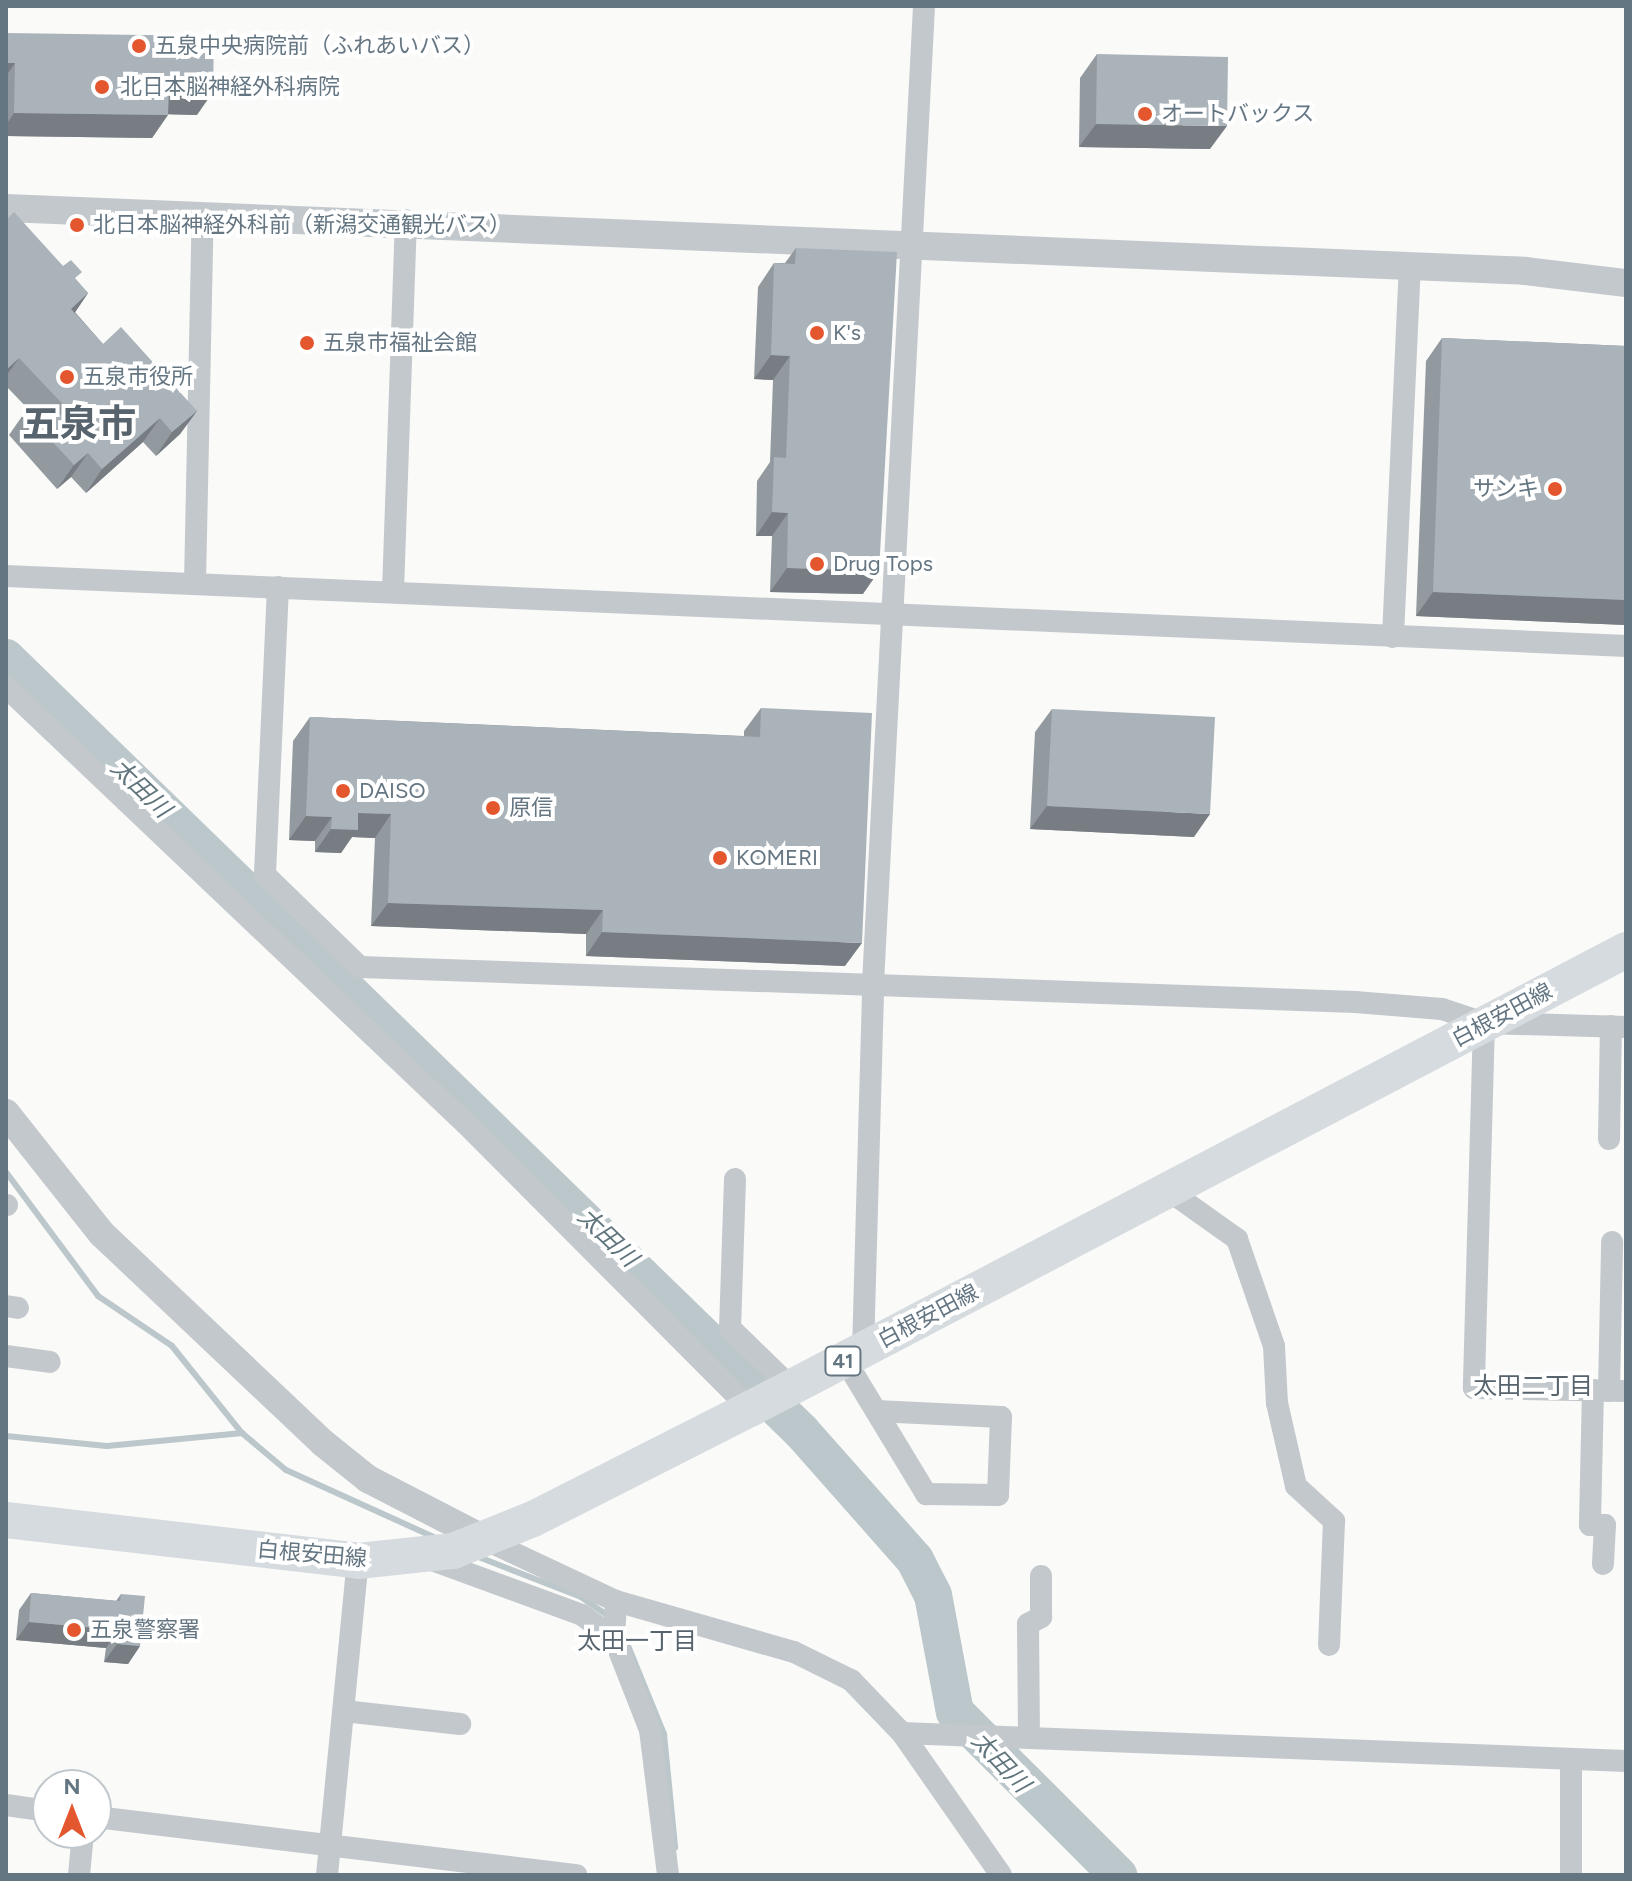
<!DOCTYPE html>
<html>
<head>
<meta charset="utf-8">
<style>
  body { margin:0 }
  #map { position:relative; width:1632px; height:1881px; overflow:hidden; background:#fafaf8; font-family:Figtree,"Noto Sans JP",sans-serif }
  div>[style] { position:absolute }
  .stream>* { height:6px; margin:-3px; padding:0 3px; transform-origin:3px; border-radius:3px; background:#bbc7cb }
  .river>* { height:38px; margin:-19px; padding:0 19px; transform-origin:19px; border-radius:19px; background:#bbc7cb }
  .minor>* { height:22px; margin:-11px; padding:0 11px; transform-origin:11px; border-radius:11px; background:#c3c8cc }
  .tertiary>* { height:28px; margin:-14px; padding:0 14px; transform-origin:14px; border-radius:14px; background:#c3c8cc }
  .primary>* { height:36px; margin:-18px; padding:0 18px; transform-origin:18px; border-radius:18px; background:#d6dbdf }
  .wall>* { inset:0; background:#929a9f }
  .shaded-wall>* { inset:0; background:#777d82 }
  .building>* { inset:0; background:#aab3b9 }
  .dots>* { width:22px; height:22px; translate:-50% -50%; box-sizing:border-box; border:4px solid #fff; border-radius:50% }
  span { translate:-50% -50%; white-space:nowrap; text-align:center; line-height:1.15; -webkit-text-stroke:8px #fff; paint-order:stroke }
  .shield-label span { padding:2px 6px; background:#fff; border:2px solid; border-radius:6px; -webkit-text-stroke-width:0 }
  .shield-label { font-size:20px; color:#657683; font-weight:700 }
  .poi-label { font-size:22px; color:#657683 }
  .left { translate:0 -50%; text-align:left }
  .right { translate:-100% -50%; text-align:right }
  .street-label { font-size:22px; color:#657683 }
  .water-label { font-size:24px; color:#60757c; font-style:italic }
  .neighbourhood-label { font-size:24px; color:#57646e }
  .town-label { font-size:38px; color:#57646e; font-weight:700 }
  .frame { position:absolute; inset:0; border:8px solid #657683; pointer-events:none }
  .north { position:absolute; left:32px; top:1769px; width:80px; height:80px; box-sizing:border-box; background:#fff; border:2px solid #c1c8cd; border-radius:50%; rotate:0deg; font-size:22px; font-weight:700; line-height:32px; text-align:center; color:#657683 }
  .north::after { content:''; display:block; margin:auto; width:28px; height:36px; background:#e4572e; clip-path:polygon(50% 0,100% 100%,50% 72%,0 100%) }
</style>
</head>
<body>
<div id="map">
  <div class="stream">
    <i style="left:6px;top:1172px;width:154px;rotate:53.4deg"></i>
    <i style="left:98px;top:1296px;width:89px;rotate:34deg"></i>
    <i style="left:172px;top:1346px;width:112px;rotate:51.2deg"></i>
    <i style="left:242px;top:1433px;width:57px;rotate:40.1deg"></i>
    <i style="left:286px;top:1470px;width:165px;rotate:24.4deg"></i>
    <i style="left:6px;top:1436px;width:101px;rotate:5.7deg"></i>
    <i style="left:107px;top:1446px;width:136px;rotate:-5.5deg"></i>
    <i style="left:476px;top:1556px;width:113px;rotate:21.3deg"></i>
    <i style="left:581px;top:1597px;width:35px;rotate:35deg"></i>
    <i style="left:624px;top:1636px;width:106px;rotate:67.8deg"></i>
    <i style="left:664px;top:1734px;width:114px;rotate:84.4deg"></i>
  </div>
  <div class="river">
    <i style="left:6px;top:658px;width:1109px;rotate:44.2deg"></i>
    <i style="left:801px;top:1431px;width:172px;rotate:48.5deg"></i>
    <i style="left:915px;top:1560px;width:39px;rotate:63deg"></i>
    <i style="left:933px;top:1595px;width:119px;rotate:79.4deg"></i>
    <i style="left:955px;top:1712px;width:231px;rotate:45deg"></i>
  </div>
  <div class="minor">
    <i style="left:6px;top:576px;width:1622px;rotate:2.47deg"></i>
    <i style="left:195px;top:583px;width:368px;rotate:-88.8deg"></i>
    <i style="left:278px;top:587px;width:288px;rotate:92.6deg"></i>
    <i style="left:265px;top:875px;width:132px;rotate:44.1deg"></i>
    <i style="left:360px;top:967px;width:996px;rotate:2.01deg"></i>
    <i style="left:1355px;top:1002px;width:87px;rotate:4.6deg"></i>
    <i style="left:1442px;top:1009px;width:44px;rotate:18.4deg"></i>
    <i style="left:1484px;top:1023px;width:142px;rotate:1.6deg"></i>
    <i style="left:393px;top:591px;width:371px;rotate:-88deg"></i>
    <i style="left:1393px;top:637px;width:369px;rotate:-87.4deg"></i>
    <i style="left:6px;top:687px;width:634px;rotate:43.53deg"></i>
    <i style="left:466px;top:1124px;width:402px;rotate:45.1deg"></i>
    <i style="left:1484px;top:1023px;width:365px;rotate:91.6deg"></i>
    <i style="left:1474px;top:1388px;width:152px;rotate:1.1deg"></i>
    <i style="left:1609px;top:1139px;width:113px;rotate:-89deg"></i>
    <i style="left:735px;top:1179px;width:149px;rotate:91.9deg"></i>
    <i style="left:730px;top:1328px;width:86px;rotate:44.1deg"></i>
    <i style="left:1168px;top:1190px;width:85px;rotate:35.4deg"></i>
    <i style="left:1237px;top:1239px;width:113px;rotate:70.9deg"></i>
    <i style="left:1274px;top:1346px;width:57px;rotate:87deg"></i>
    <i style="left:1277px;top:1403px;width:85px;rotate:77.1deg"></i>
    <i style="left:1296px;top:1486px;width:52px;rotate:42.6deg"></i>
    <i style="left:1334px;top:1521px;width:124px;rotate:92.3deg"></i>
    <i style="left:6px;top:1205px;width:1px"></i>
    <i style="left:6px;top:1306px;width:12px;rotate:9deg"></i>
    <i style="left:863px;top:1351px;width:368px;rotate:-88.4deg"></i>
    <i style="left:873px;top:983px;width:978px;rotate:-87.01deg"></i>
    <i style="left:6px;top:1356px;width:44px;rotate:7.8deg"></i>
    <i style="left:845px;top:1360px;width:157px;rotate:58.8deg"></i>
    <i style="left:926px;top:1494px;width:72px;rotate:0.8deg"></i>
    <i style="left:998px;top:1495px;width:78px;rotate:-87.8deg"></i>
    <i style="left:1001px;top:1417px;width:125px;rotate:-177.3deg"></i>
    <i style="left:1593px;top:1390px;width:135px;rotate:91.3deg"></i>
    <i style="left:1590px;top:1525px;width:15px"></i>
    <i style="left:1605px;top:1525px;width:39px;rotate:93deg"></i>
    <i style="left:1609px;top:1391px;width:149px;rotate:-88.8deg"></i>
    <i style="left:484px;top:1539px;width:146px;rotate:25.2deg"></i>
    <i style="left:616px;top:1601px;width:185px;rotate:16deg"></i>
    <i style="left:794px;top:1652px;width:64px;rotate:26.2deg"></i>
    <i style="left:851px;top:1680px;width:74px;rotate:46.1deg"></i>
    <i style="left:902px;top:1733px;width:173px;rotate:55.1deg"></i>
    <i style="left:429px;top:1559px;width:163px;rotate:20.1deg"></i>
    <i style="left:582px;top:1615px;width:39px;rotate:36deg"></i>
    <i style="left:616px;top:1601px;width:37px;rotate:93deg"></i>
    <i style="left:614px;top:1638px;width:99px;rotate:68.6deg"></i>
    <i style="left:650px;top:1730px;width:146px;rotate:82.9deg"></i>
    <i style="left:344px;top:1711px;width:117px;rotate:6.4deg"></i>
    <i style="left:902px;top:1733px;width:725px;rotate:2.21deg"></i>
    <i style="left:1029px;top:1738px;width:114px;rotate:-90.5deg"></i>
    <i style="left:1028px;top:1624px;width:15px;rotate:-28deg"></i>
    <i style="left:1041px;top:1617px;width:41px;rotate:-90deg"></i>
    <i style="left:6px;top:1805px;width:42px;rotate:8.1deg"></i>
    <i style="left:96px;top:1817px;width:484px;rotate:6.9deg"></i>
    <i style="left:79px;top:1875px;width:42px;rotate:-84.6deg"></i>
    <i style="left:327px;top:1875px;width:316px;rotate:-84.4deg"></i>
    <i style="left:1571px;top:1875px;width:116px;rotate:-90deg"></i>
  </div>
  <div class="tertiary">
    <i style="left:6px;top:208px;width:1520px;rotate:2.37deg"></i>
    <i style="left:1525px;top:271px;width:102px;rotate:6.8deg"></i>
    <i style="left:6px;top:1113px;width:154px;rotate:51.6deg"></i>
    <i style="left:102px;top:1234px;width:304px;rotate:43.4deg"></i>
    <i style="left:323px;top:1443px;width:58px;rotate:38.7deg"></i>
    <i style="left:368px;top:1479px;width:131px;rotate:27.3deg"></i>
  </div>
  <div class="primary">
    <i style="left:6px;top:1520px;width:354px;rotate:6.6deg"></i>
    <i style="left:358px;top:1561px;width:96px;rotate:-6deg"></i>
    <i style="left:453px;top:1551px;width:86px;rotate:-21.8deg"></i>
    <i style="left:533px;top:1519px;width:243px;rotate:-26.9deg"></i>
    <i style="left:750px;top:1409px;width:989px;rotate:-27.65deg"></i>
  </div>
  <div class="wall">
    <i style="clip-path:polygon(6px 33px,197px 115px,168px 114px,152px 138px,6px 136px)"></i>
    <i style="clip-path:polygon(1097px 54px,1210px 149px,1079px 147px,1080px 78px)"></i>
    <i style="clip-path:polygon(6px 220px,63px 266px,88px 293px,75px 312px,103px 344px,197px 411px,180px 434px,156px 456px,143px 442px,86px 493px,71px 477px,57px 489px,9px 435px,25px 412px,31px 412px,6px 386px)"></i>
    <i style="clip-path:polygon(796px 248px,863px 594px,770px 592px,772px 536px,756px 536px,757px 481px,770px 462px,773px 380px,754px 379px,758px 287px,774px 263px,785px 263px)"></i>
    <i style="clip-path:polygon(1442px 338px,1626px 346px,1626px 625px,1416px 616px,1426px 361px)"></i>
    <i style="clip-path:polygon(761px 708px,845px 966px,586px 956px,586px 934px,371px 926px,375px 838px,352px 837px,341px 853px,315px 852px,315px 841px,289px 840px,293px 741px,310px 717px,744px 736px,744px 731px)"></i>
    <i style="clip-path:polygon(1052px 709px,1194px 837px,1030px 829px,1035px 732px)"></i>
    <i style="clip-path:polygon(31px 1593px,116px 1601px,121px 1594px,140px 1646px,128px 1664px,104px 1662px,106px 1648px,16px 1640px,19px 1610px)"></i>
  </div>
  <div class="shaded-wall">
    <i style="clip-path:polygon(283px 6px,327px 6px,326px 7px)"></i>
    <i style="clip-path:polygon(6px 63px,15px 63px,6px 76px)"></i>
    <i style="clip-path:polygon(169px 91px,213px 92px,197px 115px,153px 114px)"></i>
    <i style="clip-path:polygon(14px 113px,168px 115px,152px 138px,6px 136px,6px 125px)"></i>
    <i style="clip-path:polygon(1096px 124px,1227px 126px,1210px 149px,1079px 147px)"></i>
    <i style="clip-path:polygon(88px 293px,72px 317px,71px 309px)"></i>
    <i style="clip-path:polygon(771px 355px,790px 356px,773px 380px,754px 379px)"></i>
    <i style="clip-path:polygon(19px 358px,6px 376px,6px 370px)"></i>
    <i style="clip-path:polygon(197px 411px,180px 434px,156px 456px,172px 432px)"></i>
    <i style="clip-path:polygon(160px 418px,143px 442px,86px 493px,102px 469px)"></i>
    <i style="clip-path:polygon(88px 453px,71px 477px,57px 489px,74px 465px)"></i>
    <i style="clip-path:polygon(772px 512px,788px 513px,772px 536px,756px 536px)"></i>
    <i style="clip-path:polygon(787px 568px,879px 571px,863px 594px,770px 592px)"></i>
    <i style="clip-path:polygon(1433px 592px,1626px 600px,1626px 625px,1416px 616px)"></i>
    <i style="clip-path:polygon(1047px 806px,1210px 814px,1194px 837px,1030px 829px)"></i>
    <i style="clip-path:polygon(358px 813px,391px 814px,375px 838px,352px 837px,341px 853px,315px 852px,331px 829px)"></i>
    <i style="clip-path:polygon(306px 816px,332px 817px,315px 841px,289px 840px)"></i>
    <i style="clip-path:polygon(388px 903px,603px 910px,586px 934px,371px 926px)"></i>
    <i style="clip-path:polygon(602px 932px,862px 943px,845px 966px,586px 956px)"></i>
    <i style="clip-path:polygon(29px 1622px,118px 1630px,106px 1648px,16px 1640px)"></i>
    <i style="clip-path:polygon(117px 1644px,140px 1646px,128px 1664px,104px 1662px)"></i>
  </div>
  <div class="building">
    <i style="clip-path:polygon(6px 33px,214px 36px,213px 92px,169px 91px,168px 115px,14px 113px,15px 63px,6px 63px)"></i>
    <i style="clip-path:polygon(1097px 54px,1228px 57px,1227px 126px,1096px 124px)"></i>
    <i style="clip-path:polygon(14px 212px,63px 266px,71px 260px,82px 272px,75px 278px,88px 293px,71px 309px,103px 344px,121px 327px,197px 411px,172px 432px,160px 418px,102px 469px,88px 453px,74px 465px,25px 412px,73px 415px,19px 358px,6px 370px,6px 220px)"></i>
    <i style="clip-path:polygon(796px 248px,897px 252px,879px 571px,787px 568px,788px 513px,772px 512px,774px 457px,786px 458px,790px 356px,771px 355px,774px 263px,795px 264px)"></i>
    <i style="clip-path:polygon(1442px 338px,1626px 346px,1626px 600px,1433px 592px)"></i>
    <i style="clip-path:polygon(761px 708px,872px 713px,862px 943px,602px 932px,603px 910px,388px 903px,391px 814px,358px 813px,358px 830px,331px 829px,332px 817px,306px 816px,310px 717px,760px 737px)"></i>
    <i style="clip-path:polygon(1052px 709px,1215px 717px,1210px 814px,1047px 806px)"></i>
    <i style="clip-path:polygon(31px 1593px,120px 1601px,121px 1594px,145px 1596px,140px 1646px,117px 1644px,118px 1630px,29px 1622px)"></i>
  </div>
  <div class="dots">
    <i style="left:139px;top:46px;background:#e4572e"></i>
    <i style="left:102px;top:87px;background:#e4572e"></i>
    <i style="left:1145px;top:114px;background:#e4572e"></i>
    <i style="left:77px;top:225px;background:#e4572e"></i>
    <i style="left:817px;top:333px;background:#e4572e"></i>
    <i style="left:307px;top:343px;background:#e4572e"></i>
    <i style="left:67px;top:377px;background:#e4572e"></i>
    <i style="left:1555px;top:489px;background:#e4572e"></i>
    <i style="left:817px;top:564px;background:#e4572e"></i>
    <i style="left:343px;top:791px;background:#e4572e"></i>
    <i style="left:493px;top:808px;background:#e4572e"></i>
    <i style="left:720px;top:858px;background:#e4572e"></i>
    <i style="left:74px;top:1630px;background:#e4572e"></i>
  </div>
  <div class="shield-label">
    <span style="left:843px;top:1361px">41</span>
  </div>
  <div class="poi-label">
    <span class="left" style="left:155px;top:46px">五泉中央病院前（ふれあいバス）</span>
    <span class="left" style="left:120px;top:87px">北日本脳神経外科病院</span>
    <span class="left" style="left:1161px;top:114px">オートバックス</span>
    <span class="left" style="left:93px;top:225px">北日本脳神経外科前（新潟交通観光バス）</span>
    <span class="left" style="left:833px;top:333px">K's</span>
    <span class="left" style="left:323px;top:343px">五泉市福祉会館</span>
    <span class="left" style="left:83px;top:377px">五泉市役所</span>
    <span class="right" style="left:1539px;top:489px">サンキ</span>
    <span class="left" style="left:833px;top:564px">Drug Tops</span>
    <span class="left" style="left:359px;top:791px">DAISO</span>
    <span class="left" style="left:509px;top:808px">原信</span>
    <span class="left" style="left:736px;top:858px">KOMERI</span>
    <span class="left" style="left:90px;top:1630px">五泉警察署</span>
  </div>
  <div class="street-label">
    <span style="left:1502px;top:1015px;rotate:-28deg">白根安田線</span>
    <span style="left:928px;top:1316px;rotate:-28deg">白根安田線</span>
    <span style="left:312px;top:1554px;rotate:5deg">白根安田線</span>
  </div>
  <div class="water-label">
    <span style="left:141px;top:788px;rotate:44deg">太田川</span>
    <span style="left:608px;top:1237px;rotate:44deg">太田川</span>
    <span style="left:1001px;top:1762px;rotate:47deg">太田川</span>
  </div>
  <div class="neighbourhood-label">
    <span style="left:1533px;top:1386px">太田二丁目</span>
    <span style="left:637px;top:1641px">太田一丁目</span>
  </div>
  <div class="town-label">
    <span style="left:79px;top:425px">五泉市</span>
  </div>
  <div class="frame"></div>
  <div class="north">N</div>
</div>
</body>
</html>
